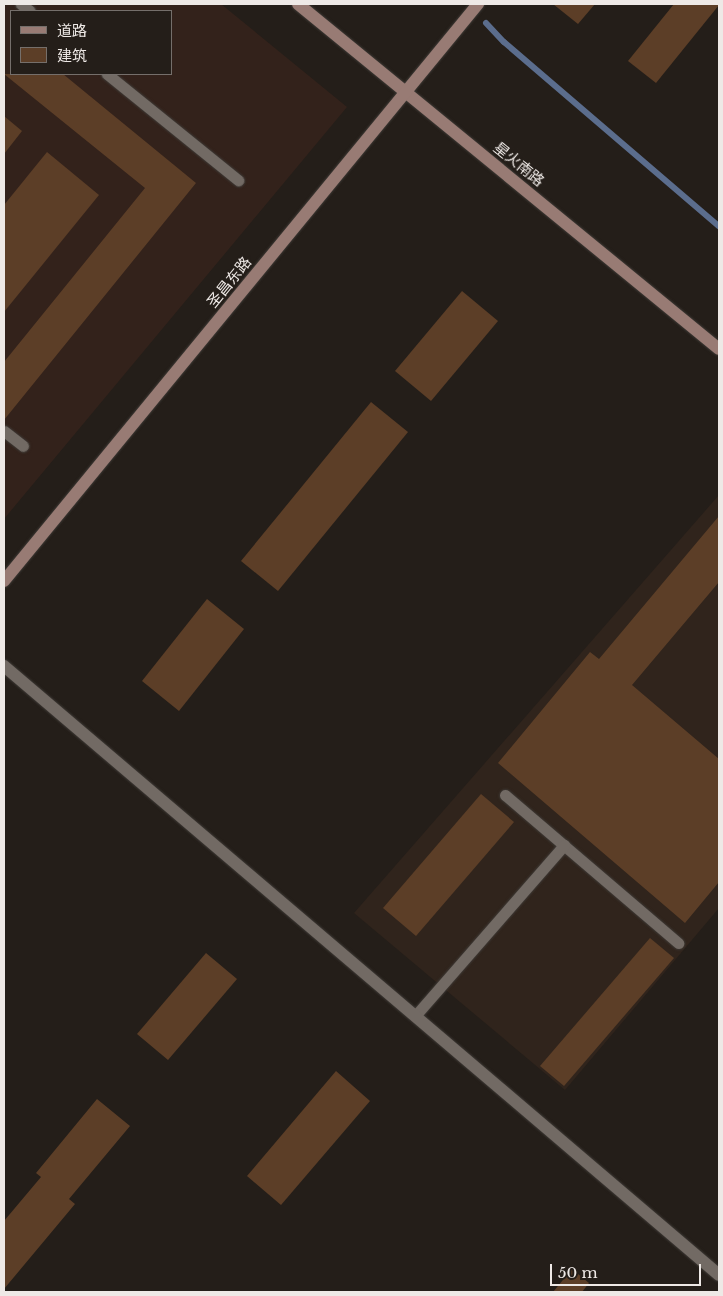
<!DOCTYPE html>
<html>
<head>
<meta charset="utf-8">
<style>
  body { margin:0 }
  #map { position:relative; width:723px; height:1296px; overflow:hidden; background:#241e19; font-family:"Libre Baskerville","Noto Sans SC",serif }
  div>[style] { position:absolute }
  .commercial>* { inset:0; background:#33221b }
  .built>* { inset:0; background:#30241c }
  .stream>* { height:6px; margin:-3px; padding:0 3px; transform-origin:3px; border-radius:3px; background:#5b6d8d }
  .building>* { inset:0; background:#5c3e27 }
  .roads { filter:drop-shadow(0 0 1px #3e3a36) drop-shadow(0 0 1px #3e3a36) }
  .lane>* { height:11px; margin:-5.5px; padding:0 5.5px; transform-origin:5.5px; border-radius:5.5px; background:#726a64 }
  .street>* { height:12px; margin:-6px; padding:0 6px; transform-origin:6px; border-radius:6px; background:#726a64 }
  .secondary>* { height:12px; margin:-6px; padding:0 6px; transform-origin:6px; border-radius:6px; background:#987b74 }
  span { translate:-50% -50%; white-space:nowrap; text-align:center; line-height:1.15; -webkit-text-stroke:4.5px #241e19; paint-order:stroke }
  .street-label { font-size:15px; color:#eee9e6 }
  .frame { position:absolute; inset:0; border:5px solid #eee9e6; pointer-events:none }
  .legend { position:absolute; left:10px; top:10px; width:162px; height:65px; box-sizing:border-box; background:#241e19; border:1px solid #756f6b; margin:0; padding:6px 9px; list-style:none; font-size:15px; color:#eee9e6 }
  .legend li { display:flex; align-items:center; gap:10px; height:25px }
  .legend b { width:25px; border:1px solid #756f6b }
  .scale { position:absolute; left:550px; top:1264px; width:151px; height:22px; box-sizing:border-box; border:2px solid #eee9e6; border-top:0; padding-left:6px; font-size:15px; line-height:18px; white-space:nowrap; color:#eee9e6; -webkit-text-stroke:4px #241e19; paint-order:stroke }
</style>
</head>
<body>
<div id="map">
  <div class="commercial">
    <i style="clip-path:polygon(evenodd,4px 4px,221px 4px,347px 107px,4px 519px,4px 4px,11px 11px,171px 11px,171px 74px,11px 74px,11px 11px)"></i>
  </div>
  <div class="built">
    <i style="clip-path:polygon(719px 495px,719px 908px,565px 1090px,354px 913px)"></i>
  </div>
  <div class="stream">
    <i style="left:486px;top:23px;width:26px;rotate:47deg"></i>
    <i style="left:504px;top:42px;width:283px;rotate:40.6deg"></i>
  </div>
  <div class="building">
    <i style="clip-path:polygon(553px 4px,595px 4px,578px 24px)"></i>
    <i style="clip-path:polygon(674px 4px,719px 5px,656px 83px,628px 61px)"></i>
    <i style="clip-path:polygon(4px 74px,63px 74px,196px 183px,4px 420px,4px 362px,145px 188px)"></i>
    <i style="clip-path:polygon(4px 116px,22px 131px,4px 154px)"></i>
    <i style="clip-path:polygon(47px 152px,99px 195px,4px 312px,4px 205px)"></i>
    <i style="clip-path:polygon(462px 291px,498px 321px,431px 401px,395px 371px)"></i>
    <i style="clip-path:polygon(371px 402px,408px 432px,278px 591px,241px 561px)"></i>
    <i style="clip-path:polygon(719px 516px,719px 582px,632px 685px,719px 759px,719px 882px,685px 923px,498px 763px,590px 652px,599px 659px)"></i>
    <i style="clip-path:polygon(207px 599px,244px 629px,179px 711px,142px 681px)"></i>
    <i style="clip-path:polygon(481px 794px,514px 822px,416px 936px,383px 908px)"></i>
    <i style="clip-path:polygon(650px 938px,674px 958px,564px 1086px,540px 1066px)"></i>
    <i style="clip-path:polygon(206px 953px,237px 979px,168px 1060px,137px 1034px)"></i>
    <i style="clip-path:polygon(336px 1071px,370px 1101px,281px 1205px,247px 1176px)"></i>
    <i style="clip-path:polygon(97px 1099px,130px 1126px,69px 1199px,75px 1204px,4px 1289px,4px 1221px,41px 1177px,36px 1173px)"></i>
    <i style="clip-path:polygon(572px 1269px,589px 1283px,582px 1292px,553px 1292px)"></i>
  </div>
  <div class="roads">
    <div class="lane">
      <i style="left:21px;top:4px;width:11px;rotate:38deg"></i>
      <i style="left:107px;top:74px;width:169px;rotate:39deg"></i>
      <i style="left:4px;top:431px;width:24px;rotate:38deg"></i>
      <i style="left:505px;top:795px;width:228px;rotate:40.5deg"></i>
      <i style="left:415px;top:1016px;width:227px;rotate:-48.9deg"></i>
    </div>
    <div class="street">
      <i style="left:4px;top:666px;width:939px;rotate:40.42deg"></i>
    </div>
    <div class="secondary">
      <i style="left:298px;top:4px;width:544px;rotate:39.33deg"></i>
      <i style="left:4px;top:581px;width:747px;rotate:-50.6deg"></i>
    </div>
  </div>
  <div class="street-label">
    <span style="left:519px;top:164px;rotate:39deg">星火南路</span>
    <span style="left:229px;top:282px;rotate:-51deg">圣昌东路</span>
  </div>
  <div class="frame"></div>
  <ul class="legend">
  <li><b style="height:6px;background:#987b74"></b>道路</li>
  <li><b style="height:14px;background:#5c3e27"></b>建筑</li>
  </ul>
  <div class="scale">50 m</div>
</div>
</body>
</html>
